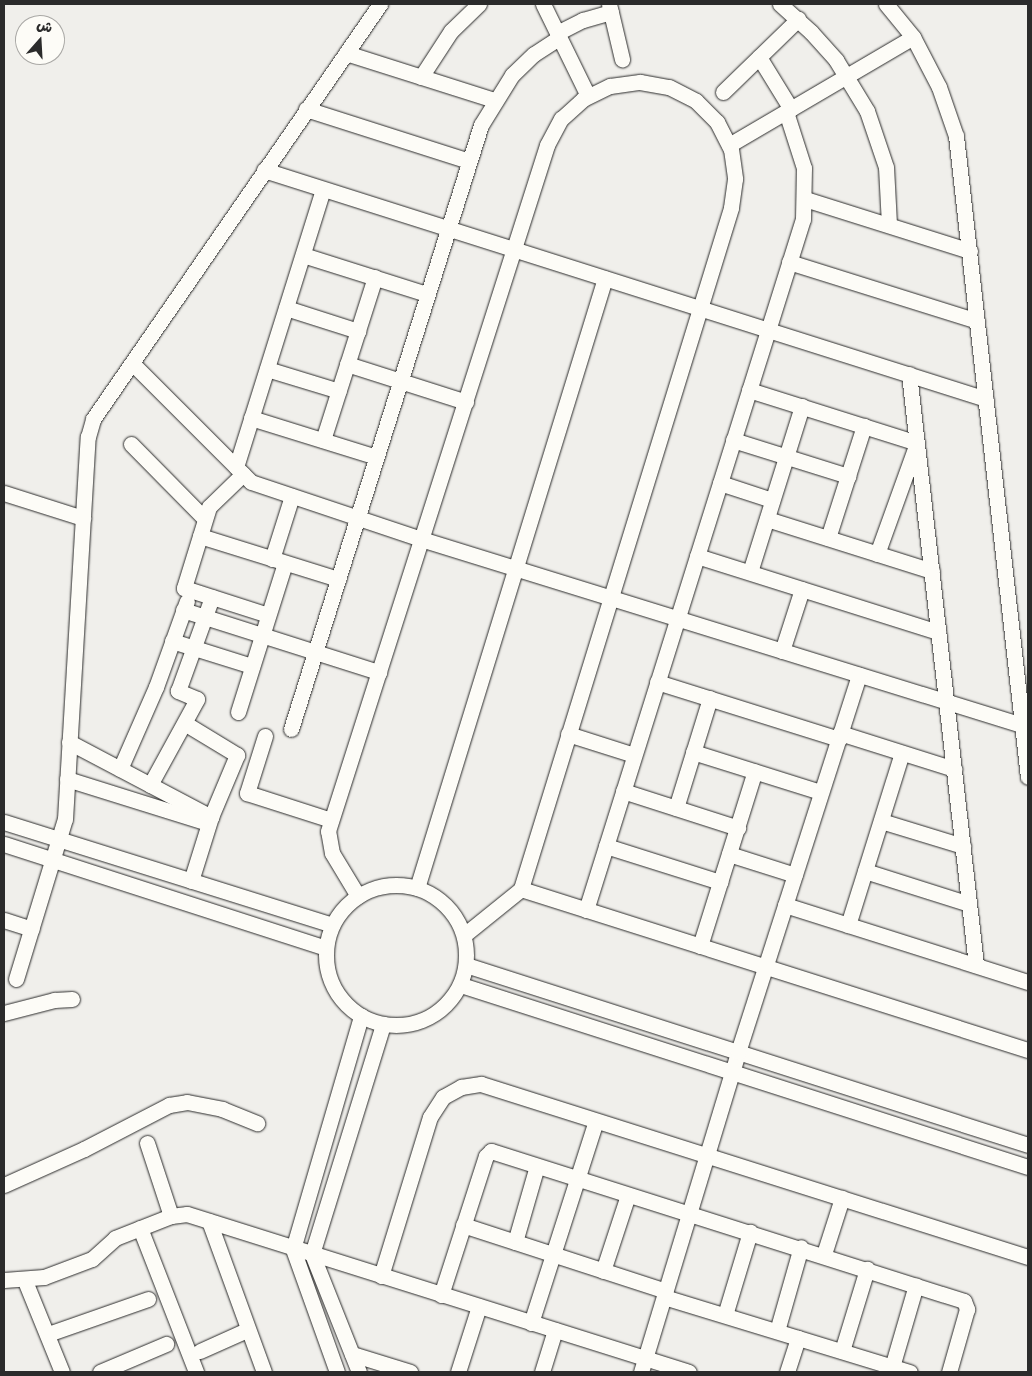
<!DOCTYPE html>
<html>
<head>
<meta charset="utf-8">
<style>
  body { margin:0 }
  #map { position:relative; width:1032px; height:1376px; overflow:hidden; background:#f0efeb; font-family:"Architects Daughter","Playpen Sans Arabic",sans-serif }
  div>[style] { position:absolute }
  .roads { filter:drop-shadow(0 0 1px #2b2b2b) drop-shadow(0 0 1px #2b2b2b) }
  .minor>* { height:15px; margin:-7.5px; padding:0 7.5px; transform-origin:7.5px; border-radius:7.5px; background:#fdfcf7 }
  .minor>.ring { margin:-7.5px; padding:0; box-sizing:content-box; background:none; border:15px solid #fdfcf7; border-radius:50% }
  span { translate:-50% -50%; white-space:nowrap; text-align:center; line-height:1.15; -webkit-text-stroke:4.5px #fdfcf7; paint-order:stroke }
  .frame { position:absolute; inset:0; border:5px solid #2b2b2b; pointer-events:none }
  .north { position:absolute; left:15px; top:15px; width:50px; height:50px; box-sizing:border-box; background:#fdfcf7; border:1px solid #a9a8a5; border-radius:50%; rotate:19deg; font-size:14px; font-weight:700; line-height:20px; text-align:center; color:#2b2b2b }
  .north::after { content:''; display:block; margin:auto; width:18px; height:22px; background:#2b2b2b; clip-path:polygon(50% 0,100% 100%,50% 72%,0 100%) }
</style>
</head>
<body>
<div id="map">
  <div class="roads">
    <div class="minor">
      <i style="left:543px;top:4px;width:102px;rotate:63.9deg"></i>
      <i style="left:609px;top:4px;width:57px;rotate:76.7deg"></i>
      <i style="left:780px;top:4px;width:42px;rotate:42.1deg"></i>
      <i style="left:811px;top:32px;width:38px;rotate:48deg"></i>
      <i style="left:836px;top:60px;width:60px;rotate:58.7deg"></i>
      <i style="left:867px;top:111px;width:59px;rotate:71.3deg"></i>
      <i style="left:886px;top:167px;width:58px;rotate:87deg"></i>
      <i style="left:886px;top:4px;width:43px;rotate:50.7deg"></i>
      <i style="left:913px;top:37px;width:56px;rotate:62.5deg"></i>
      <i style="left:939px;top:87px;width:52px;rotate:70.9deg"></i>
      <i style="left:956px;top:136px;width:645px;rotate:83.59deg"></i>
      <i style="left:557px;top:33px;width:29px;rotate:-27deg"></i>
      <i style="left:583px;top:20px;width:29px;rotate:-16deg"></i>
      <i style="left:346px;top:53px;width:155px;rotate:17.6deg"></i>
      <i style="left:759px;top:57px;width:61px;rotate:58.4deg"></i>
      <i style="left:421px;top:77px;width:55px;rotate:-56.9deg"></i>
      <i style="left:451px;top:31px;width:39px;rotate:-44deg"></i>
      <i style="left:723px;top:92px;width:105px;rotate:-44.2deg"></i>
      <i style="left:306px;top:109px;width:171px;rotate:17.7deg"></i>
      <i style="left:729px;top:145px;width:213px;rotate:-30.4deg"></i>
      <i style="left:264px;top:170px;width:757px;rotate:17.6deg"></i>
      <i style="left:805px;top:199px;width:173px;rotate:17.5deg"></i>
      <i style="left:303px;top:255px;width:130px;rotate:17.5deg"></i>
      <i style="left:789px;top:262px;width:197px;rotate:17.4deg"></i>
      <i style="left:286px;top:308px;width:76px;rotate:17.7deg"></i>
      <i style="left:132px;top:363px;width:168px;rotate:45deg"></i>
      <i style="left:251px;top:482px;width:179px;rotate:18.5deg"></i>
      <i style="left:421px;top:539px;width:629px;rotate:17.2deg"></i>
      <i style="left:347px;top:364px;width:125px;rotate:17.7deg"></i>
      <i style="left:267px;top:369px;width:75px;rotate:17deg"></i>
      <i style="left:909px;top:374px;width:595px;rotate:83.53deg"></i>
      <i style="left:749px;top:390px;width:176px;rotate:17.5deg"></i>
      <i style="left:917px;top:443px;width:118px;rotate:109.8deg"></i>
      <i style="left:251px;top:418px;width:131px;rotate:17.3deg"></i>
      <i style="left:323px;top:440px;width:171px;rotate:-72.3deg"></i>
      <i style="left:733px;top:440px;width:121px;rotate:17.4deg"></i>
      <i style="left:131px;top:444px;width:105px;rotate:45.4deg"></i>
      <i style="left:236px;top:467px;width:291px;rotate:-72.6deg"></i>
      <i style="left:243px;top:474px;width:47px;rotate:135.9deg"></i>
      <i style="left:209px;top:507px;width:85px;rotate:107.2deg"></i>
      <i style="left:184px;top:588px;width:88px;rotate:17.8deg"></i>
      <i style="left:720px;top:483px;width:55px;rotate:18.1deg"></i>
      <i style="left:4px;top:493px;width:83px;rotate:17.6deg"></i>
      <i style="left:767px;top:519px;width:173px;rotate:17.5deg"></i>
      <i style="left:200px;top:536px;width:145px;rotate:17.3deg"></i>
      <i style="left:828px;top:538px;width:118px;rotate:-72.2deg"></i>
      <i style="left:697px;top:556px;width:253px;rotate:17.5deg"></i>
      <i style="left:272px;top:559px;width:66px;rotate:-72.4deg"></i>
      <i style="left:750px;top:572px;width:174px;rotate:-72.6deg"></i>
      <i style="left:183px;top:610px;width:206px;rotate:17.6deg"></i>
      <i style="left:172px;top:641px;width:84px;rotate:17.4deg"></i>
      <i style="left:782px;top:651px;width:65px;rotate:-72.1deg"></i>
      <i style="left:657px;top:682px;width:191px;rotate:17.4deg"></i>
      <i style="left:238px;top:712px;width:156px;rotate:-72.5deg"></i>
      <i style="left:186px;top:724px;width:60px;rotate:31.3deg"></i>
      <i style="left:237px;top:755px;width:67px;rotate:112.8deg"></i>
      <i style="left:211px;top:817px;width:67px;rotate:107.4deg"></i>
      <i style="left:291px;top:729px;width:633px;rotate:-72.54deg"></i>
      <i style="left:481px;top:125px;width:59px;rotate:-58.2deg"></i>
      <i style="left:512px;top:75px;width:30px;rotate:-44deg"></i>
      <i style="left:534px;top:54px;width:30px;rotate:-33deg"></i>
      <i style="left:840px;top:733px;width:120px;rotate:17.5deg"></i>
      <i style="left:568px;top:734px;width:69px;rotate:17.7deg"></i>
      <i style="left:265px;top:736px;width:60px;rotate:107.5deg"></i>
      <i style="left:247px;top:793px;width:88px;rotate:17.8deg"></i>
      <i style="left:69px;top:742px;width:161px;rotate:27.8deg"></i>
      <i style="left:693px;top:752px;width:134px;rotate:17.4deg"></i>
      <i style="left:120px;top:769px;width:90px;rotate:-66.3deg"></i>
      <i style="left:156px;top:687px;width:91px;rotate:-70.2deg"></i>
      <i style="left:67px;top:779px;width:147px;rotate:17.4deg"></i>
      <i style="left:150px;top:785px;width:98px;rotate:-61.3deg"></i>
      <i style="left:197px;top:699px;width:21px;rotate:-157deg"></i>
      <i style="left:178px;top:691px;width:100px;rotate:-70.1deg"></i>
      <i style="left:623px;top:791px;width:121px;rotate:17.8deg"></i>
      <i style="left:676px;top:808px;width:115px;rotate:-72.8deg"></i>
      <i style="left:881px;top:821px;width:86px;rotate:17deg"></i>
      <i style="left:4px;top:822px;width:344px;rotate:17.4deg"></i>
      <i style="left:4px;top:844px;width:338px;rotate:17.9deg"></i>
      <i style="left:606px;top:846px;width:120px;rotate:17.5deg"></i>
      <i style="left:729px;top:854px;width:69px;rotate:17.7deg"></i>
      <i style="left:865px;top:871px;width:109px;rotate:17.6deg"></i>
      <i class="ring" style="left:326px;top:885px;width:125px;height:125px"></i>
      <i style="left:417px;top:888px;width:638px;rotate:-72.87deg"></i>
      <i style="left:521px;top:889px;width:532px;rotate:17.62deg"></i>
      <i style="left:358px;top:896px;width:50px;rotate:-121.2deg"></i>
      <i style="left:332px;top:853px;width:22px;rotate:-100deg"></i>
      <i style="left:328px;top:831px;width:720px;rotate:-72.29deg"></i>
      <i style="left:547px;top:145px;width:30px;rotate:-62deg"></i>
      <i style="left:561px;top:119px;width:30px;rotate:-42deg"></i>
      <i style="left:583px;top:99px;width:30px;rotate:-26deg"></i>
      <i style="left:610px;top:86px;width:30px;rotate:-8deg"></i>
      <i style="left:640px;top:82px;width:29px;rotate:10deg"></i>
      <i style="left:669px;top:87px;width:30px;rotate:27deg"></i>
      <i style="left:696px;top:101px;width:30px;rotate:45deg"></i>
      <i style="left:717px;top:122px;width:30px;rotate:63deg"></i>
      <i style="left:731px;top:149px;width:30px;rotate:82deg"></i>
      <i style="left:735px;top:179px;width:29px;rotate:98deg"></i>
      <i style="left:731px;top:208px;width:713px;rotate:107.14deg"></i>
      <i style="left:521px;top:889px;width:73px;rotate:141.1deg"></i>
      <i style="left:785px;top:905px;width:255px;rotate:17.6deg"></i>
      <i style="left:586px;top:910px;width:724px;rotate:-72.57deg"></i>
      <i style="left:803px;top:219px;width:51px;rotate:-88.9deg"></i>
      <i style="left:804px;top:168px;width:59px;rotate:-107.8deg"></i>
      <i style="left:4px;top:920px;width:29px;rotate:18deg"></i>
      <i style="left:848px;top:925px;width:180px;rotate:-72.6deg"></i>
      <i style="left:700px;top:946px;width:183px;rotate:-72.6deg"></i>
      <i style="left:466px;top:965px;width:590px;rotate:17.76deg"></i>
      <i style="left:16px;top:979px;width:167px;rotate:-73deg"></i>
      <i style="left:65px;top:819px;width:383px;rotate:-86.6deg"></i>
      <i style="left:88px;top:437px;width:19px;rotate:-74deg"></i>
      <i style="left:93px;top:419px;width:505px;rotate:-55.33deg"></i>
      <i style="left:461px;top:985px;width:595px;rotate:17.8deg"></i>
      <i style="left:4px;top:1013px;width:52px;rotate:-14.6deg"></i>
      <i style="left:54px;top:1000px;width:18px;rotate:-3deg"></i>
      <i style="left:147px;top:1143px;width:77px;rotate:71.8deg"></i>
      <i style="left:4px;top:1185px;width:88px;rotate:-24.2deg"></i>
      <i style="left:84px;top:1149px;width:96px;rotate:-27.4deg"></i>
      <i style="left:169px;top:1105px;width:18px;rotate:-9deg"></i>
      <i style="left:187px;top:1102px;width:36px;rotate:11deg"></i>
      <i style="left:222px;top:1109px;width:38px;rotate:22deg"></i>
      <i style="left:209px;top:1221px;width:161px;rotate:70deg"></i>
      <i style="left:463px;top:1225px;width:213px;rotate:18deg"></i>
      <i style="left:140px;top:1228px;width:155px;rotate:68.7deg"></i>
      <i style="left:515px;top:1242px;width:79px;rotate:-73.9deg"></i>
      <i style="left:824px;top:1254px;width:59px;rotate:-72.2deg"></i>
      <i style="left:603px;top:1271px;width:80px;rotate:-71.8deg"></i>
      <i style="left:381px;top:1276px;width:166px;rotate:-72.9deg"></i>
      <i style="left:430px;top:1117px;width:24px;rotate:-57deg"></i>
      <i style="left:443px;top:1097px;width:21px;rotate:-29deg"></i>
      <i style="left:461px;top:1087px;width:20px;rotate:-9deg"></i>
      <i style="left:481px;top:1084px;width:574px;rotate:17.55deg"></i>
      <i style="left:4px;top:1280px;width:40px;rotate:-4.3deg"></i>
      <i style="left:44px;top:1277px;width:51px;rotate:-20.6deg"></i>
      <i style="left:92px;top:1259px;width:31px;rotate:-42deg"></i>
      <i style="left:115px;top:1238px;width:60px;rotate:-21.4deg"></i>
      <i style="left:171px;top:1216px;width:16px;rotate:-7deg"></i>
      <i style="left:187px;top:1214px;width:526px;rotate:17.47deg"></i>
      <i style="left:25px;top:1281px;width:98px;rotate:67.9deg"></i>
      <i style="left:441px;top:1295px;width:146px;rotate:-72.1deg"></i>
      <i style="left:486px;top:1156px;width:7px;rotate:-45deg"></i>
      <i style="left:491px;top:1151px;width:496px;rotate:17.6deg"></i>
      <i style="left:964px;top:1301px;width:9px;rotate:69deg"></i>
      <i style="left:967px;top:1309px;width:66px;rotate:105.9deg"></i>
      <i style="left:664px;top:1297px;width:257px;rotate:17deg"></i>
      <i style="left:725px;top:1315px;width:87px;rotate:-73.2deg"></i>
      <i style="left:531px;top:1323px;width:212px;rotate:-72.2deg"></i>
      <i style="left:777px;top:1331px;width:87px;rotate:-74.1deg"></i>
      <i style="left:48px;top:1334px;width:106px;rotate:-19.3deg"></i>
      <i style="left:200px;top:1351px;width:51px;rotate:-24.1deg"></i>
      <i style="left:842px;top:1351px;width:86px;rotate:-73deg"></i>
      <i style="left:352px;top:1354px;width:61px;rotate:17.2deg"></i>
      <i style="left:892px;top:1367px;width:85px;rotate:-73.7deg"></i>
      <i style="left:100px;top:1372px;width:72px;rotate:-23deg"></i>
      <i style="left:337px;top:1372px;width:131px;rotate:-109.7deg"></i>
      <i style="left:293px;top:1249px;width:243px;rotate:-73.7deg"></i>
      <i style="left:359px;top:1372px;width:127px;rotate:-111.7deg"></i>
      <i style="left:312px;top:1254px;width:241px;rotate:-72.8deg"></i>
      <i style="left:458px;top:1372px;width:69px;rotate:-72.3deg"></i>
      <i style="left:542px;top:1372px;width:44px;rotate:-72.8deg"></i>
      <i style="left:641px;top:1372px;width:334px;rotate:-73.1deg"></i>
      <i style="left:738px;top:1052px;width:396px;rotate:-72.2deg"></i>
      <i style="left:787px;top:1372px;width:36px;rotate:-72deg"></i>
    </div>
  </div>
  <div class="frame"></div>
  <div class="north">ش</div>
</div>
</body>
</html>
